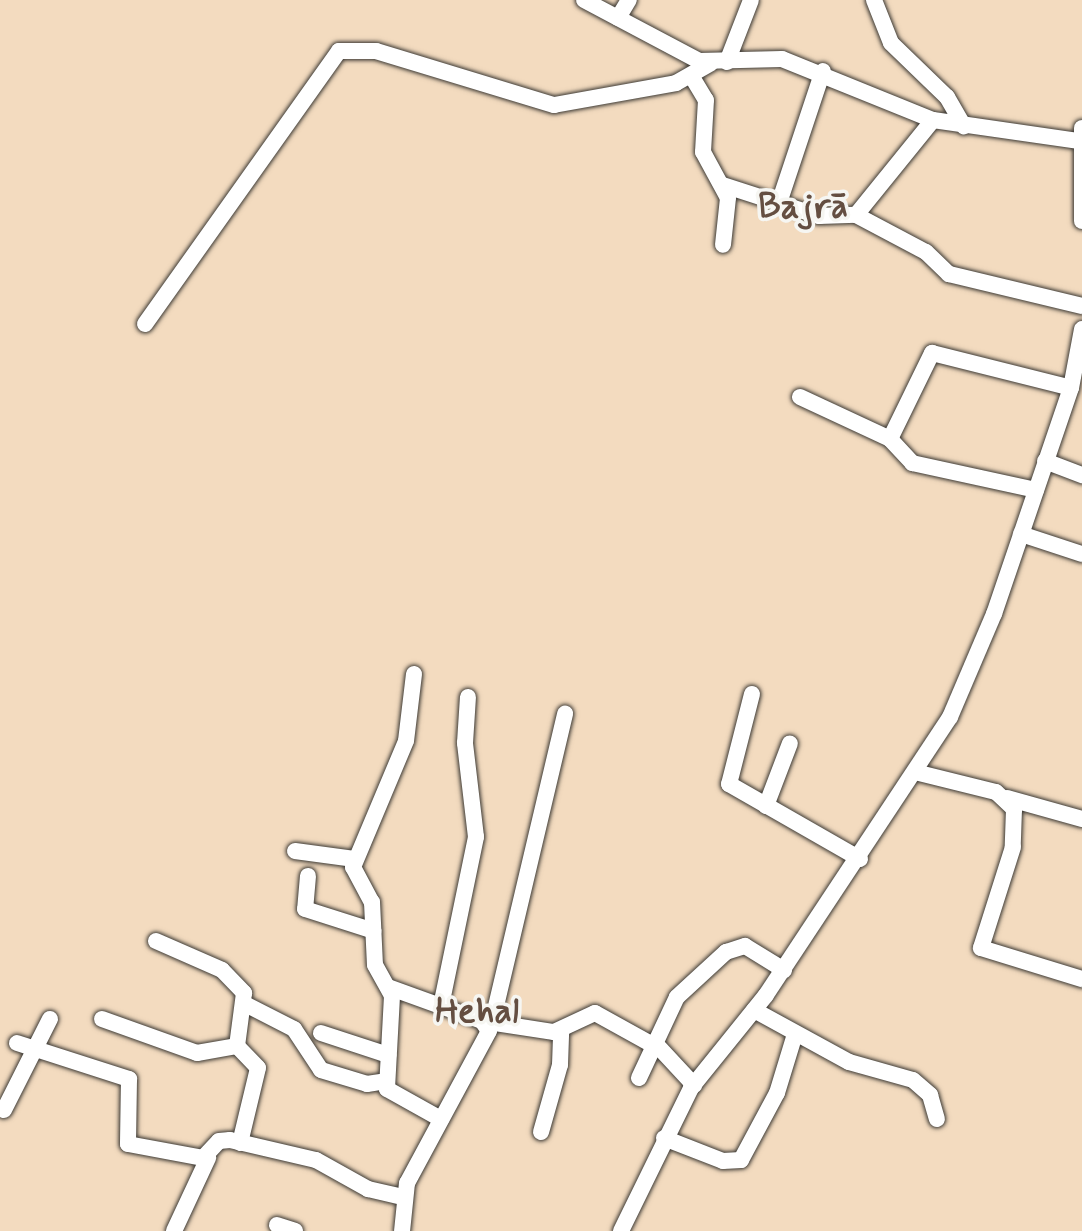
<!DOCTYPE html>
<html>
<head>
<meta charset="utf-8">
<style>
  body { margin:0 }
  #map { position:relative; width:1082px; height:1231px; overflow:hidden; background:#f3dbbf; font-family:Mynerve,sans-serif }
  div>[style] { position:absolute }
  .roads { filter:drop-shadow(0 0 2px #3c3934) drop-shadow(0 0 2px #3c3934) }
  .minor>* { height:16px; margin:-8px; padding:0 8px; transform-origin:8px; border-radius:8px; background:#fff }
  span { translate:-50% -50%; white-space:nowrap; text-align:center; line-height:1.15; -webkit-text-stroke:7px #f6f6f2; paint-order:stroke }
  .district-label { font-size:36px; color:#644e41; font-weight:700 }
</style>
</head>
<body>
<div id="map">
  <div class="roads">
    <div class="minor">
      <i style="left:584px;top:0;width:130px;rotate:27.9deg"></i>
      <i style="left:699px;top:61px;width:83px;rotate:-1.4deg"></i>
      <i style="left:782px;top:59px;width:163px;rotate:22deg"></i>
      <i style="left:933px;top:120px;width:148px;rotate:8.2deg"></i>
      <i style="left:874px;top:0;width:46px;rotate:68.4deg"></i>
      <i style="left:891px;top:43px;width:78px;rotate:44deg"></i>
      <i style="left:947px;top:97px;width:34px;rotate:60deg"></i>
      <i style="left:618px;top:18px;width:21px;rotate:-59deg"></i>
      <i style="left:727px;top:62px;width:66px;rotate:-68.8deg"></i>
      <i style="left:692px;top:77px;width:27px;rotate:59deg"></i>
      <i style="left:706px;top:100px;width:52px;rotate:93.3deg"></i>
      <i style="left:703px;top:152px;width:52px;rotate:61.5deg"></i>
      <i style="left:728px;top:198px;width:47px;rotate:96.1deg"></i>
      <i style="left:1082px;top:128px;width:93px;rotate:90deg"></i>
      <i style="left:723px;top:185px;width:101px;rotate:17.9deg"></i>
      <i style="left:819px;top:216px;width:37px;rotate:-2deg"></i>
      <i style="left:856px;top:215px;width:122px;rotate:-51deg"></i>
      <i style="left:779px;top:203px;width:139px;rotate:-71.6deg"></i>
      <i style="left:856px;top:215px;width:79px;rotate:27.9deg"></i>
      <i style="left:926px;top:252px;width:32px;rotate:44deg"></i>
      <i style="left:949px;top:274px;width:137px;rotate:13.5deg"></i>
      <i style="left:145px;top:324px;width:335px;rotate:-54.6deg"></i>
      <i style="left:339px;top:51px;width:37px"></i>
      <i style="left:376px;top:51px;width:186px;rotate:16.9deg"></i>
      <i style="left:554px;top:105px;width:124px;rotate:-10.2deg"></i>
      <i style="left:676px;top:83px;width:40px;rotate:-29.7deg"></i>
      <i style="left:800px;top:397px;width:99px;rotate:25deg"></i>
      <i style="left:890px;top:439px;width:96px;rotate:-64deg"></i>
      <i style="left:932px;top:353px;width:143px;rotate:14.1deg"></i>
      <i style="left:890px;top:439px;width:33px;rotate:47deg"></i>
      <i style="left:912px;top:463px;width:127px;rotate:12.3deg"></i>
      <i style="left:1045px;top:461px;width:40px;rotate:21deg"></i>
      <i style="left:1021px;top:534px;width:64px;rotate:18.2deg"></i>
      <i style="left:414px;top:674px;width:67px;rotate:96.8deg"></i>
      <i style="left:406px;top:741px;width:137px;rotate:112.8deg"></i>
      <i style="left:353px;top:867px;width:40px;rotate:62deg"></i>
      <i style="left:372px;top:902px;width:63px;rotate:87.3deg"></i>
      <i style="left:375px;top:965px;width:35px;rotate:61deg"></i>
      <i style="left:392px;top:996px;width:93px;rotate:93.1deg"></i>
      <i style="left:387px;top:1089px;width:62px;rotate:29.1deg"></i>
      <i style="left:752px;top:694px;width:93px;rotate:104.3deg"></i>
      <i style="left:729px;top:784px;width:151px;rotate:29.8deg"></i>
      <i style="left:919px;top:773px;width:79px;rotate:13.9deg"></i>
      <i style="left:996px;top:792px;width:25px;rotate:43deg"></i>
      <i style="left:1014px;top:809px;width:38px;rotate:92deg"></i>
      <i style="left:1013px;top:847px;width:106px;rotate:107.6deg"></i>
      <i style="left:981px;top:948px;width:106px;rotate:17.1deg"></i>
      <i style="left:1007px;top:798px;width:78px;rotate:15.6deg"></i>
      <i style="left:766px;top:806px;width:67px;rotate:-69.1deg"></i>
      <i style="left:295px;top:851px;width:60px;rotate:7.7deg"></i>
      <i style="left:308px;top:876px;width:33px;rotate:95deg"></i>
      <i style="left:305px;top:909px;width:72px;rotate:17.7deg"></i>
      <i style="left:156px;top:941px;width:72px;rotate:23.7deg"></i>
      <i style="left:222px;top:970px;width:32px;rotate:46deg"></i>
      <i style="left:244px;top:993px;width:53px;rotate:97.5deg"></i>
      <i style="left:237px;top:1046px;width:30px;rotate:46deg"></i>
      <i style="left:258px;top:1068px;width:77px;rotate:103.5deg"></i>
      <i style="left:388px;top:987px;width:100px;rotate:19.9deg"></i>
      <i style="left:482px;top:1021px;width:12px;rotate:55deg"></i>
      <i style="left:489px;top:1031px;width:173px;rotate:118.3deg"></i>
      <i style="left:407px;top:1183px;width:48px;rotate:95.9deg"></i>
      <i style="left:247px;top:1005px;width:53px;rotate:27.1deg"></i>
      <i style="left:294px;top:1029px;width:49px;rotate:56.6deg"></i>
      <i style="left:321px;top:1070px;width:48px;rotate:16.9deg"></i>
      <i style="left:367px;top:1084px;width:19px;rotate:-9deg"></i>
      <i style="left:441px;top:1006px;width:173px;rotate:-78.3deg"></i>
      <i style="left:476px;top:837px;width:95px;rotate:-96.7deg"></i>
      <i style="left:465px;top:743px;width:46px;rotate:-86.3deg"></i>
      <i style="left:754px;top:1010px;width:108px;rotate:28.7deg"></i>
      <i style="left:849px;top:1062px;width:66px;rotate:15.7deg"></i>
      <i style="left:913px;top:1080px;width:23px;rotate:41deg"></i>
      <i style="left:930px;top:1095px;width:25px;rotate:74deg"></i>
      <i style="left:102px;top:1019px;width:101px;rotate:19.7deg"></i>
      <i style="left:197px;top:1053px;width:41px;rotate:-9.9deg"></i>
      <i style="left:482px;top:1021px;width:73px;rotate:8.7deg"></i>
      <i style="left:554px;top:1032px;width:45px;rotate:-24.9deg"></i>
      <i style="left:595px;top:1013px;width:66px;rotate:28.9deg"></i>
      <i style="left:492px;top:1023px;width:318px;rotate:-76.7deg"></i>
      <i style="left:321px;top:1033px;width:71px;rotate:18.2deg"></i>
      <i style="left:654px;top:1042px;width:59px;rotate:47.1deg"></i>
      <i style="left:17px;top:1043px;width:118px;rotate:17.8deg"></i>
      <i style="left:129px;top:1079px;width:65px;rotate:90.9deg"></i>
      <i style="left:128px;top:1144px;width:76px;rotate:10.6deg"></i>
      <i style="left:203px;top:1158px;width:23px;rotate:-47deg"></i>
      <i style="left:219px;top:1141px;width:11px;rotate:-5deg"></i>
      <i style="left:230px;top:1140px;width:88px;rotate:13.1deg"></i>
      <i style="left:316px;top:1160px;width:60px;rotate:29.1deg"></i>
      <i style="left:368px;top:1189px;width:35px;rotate:13deg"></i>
      <i style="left:639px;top:1078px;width:89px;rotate:-64.9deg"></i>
      <i style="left:677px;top:997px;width:67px;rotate:-42.6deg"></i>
      <i style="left:726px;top:952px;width:20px;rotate:-18deg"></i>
      <i style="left:745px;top:946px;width:46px;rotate:31.6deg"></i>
      <i style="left:4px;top:1110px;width:102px;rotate:-63.2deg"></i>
      <i style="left:541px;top:1132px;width:70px;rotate:-74.2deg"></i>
      <i style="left:560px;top:1065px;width:35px;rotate:-88deg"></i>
      <i style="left:664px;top:1138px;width:63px;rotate:21.3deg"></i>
      <i style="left:723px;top:1161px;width:18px;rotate:-3deg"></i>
      <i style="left:741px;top:1160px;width:76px;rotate:-61.8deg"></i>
      <i style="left:777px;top:1093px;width:62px;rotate:-73deg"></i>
      <i style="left:277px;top:1225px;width:19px;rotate:18deg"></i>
      <i style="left:174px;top:1231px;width:81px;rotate:-65deg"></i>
      <i style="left:621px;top:1231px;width:159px;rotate:-63.9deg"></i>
      <i style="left:691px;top:1088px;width:119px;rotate:-51.1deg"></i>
      <i style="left:766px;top:995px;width:333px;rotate:-56.5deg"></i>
      <i style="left:950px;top:717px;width:112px;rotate:-66.9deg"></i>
      <i style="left:994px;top:614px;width:239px;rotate:-71.2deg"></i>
      <i style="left:1071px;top:388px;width:60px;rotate:-79.4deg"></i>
    </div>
  </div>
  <div class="district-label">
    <span style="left:803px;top:208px">Bajrā</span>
    <span style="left:477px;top:1013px">Hehal</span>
  </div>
</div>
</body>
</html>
